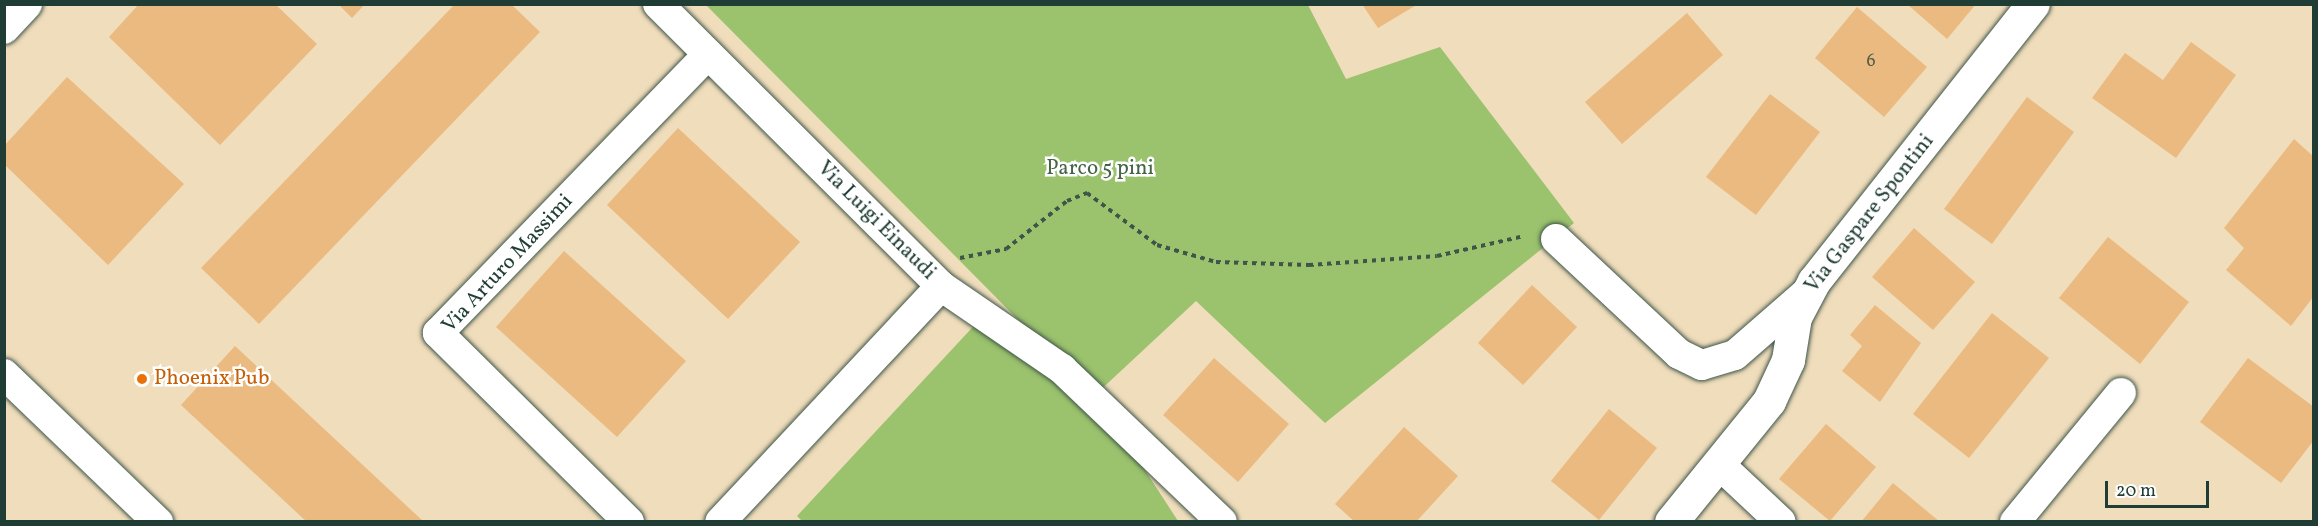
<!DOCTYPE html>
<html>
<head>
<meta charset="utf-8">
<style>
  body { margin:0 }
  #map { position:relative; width:2318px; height:526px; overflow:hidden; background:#f0ddbc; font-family:Vollkorn,serif }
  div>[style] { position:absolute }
  .green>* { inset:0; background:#9bc26d }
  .building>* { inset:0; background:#eaba80 }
  .path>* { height:4px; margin-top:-2px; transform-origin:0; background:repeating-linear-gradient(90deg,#3e5548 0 4.5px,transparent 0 9px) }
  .roads { filter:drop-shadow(0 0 2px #3e5548) drop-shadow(0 0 2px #3e5548) }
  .street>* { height:30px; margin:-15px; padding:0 15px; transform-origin:15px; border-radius:15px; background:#fff }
  .secondary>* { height:33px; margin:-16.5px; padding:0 16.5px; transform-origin:16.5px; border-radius:16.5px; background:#fff }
  .dots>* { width:16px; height:16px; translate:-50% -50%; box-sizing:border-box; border:3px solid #fff; border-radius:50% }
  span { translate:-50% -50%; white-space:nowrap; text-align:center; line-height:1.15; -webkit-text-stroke:5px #fff; paint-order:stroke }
  .number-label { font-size:18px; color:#525c47 }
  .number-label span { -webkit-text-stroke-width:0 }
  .park-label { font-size:21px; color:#446545 }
  .street-label { font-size:21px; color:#1f3d34 }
  .food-label { font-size:21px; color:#c56008 }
  .left { translate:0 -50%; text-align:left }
  .frame { position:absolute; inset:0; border:6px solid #1f3d34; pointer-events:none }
  .scale { position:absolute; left:2105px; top:481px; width:104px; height:27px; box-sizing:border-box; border:3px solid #1f3d34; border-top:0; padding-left:8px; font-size:18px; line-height:21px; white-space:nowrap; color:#1f3d34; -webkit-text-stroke:4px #fff; paint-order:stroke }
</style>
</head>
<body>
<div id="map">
  <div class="green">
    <i style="clip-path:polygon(706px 5px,1308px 5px,1346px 79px,1440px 47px,1574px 223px,1325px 423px,1196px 301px,1094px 396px)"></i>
    <i style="clip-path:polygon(984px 315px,1139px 461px,1178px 521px,803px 522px,797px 516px)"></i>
  </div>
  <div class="building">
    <i style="clip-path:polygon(139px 4px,275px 4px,317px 44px,220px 145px,109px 37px)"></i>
    <i style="clip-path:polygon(338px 4px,365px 4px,352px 18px)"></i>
    <i style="clip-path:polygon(455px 4px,511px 4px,540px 32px,259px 324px,201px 268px)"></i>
    <i style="clip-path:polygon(1362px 4px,1418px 4px,1378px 28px)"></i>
    <i style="clip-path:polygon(1907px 4px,1976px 4px,1947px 39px)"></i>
    <i style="clip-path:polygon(1857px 7px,1927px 67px,1884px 117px,1815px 58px)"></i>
    <i style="clip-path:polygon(1687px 13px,1723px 55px,1622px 144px,1585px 102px)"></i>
    <i style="clip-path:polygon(2191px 42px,2236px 75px,2176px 158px,2092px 98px,2125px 53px,2163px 80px)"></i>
    <i style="clip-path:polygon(67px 77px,184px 184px,108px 265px,4px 164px,4px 146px)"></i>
    <i style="clip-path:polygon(1770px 94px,1820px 132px,1756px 215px,1706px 177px)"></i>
    <i style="clip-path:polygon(2027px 97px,2074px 132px,1992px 244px,1944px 209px)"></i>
    <i style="clip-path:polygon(678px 128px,800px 242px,728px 319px,607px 205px)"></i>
    <i style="clip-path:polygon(2294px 139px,2314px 157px,2314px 296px,2291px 326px,2226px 270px,2244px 248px,2224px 228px)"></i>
    <i style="clip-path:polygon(1914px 228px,1975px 282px,1933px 330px,1872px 277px)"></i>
    <i style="clip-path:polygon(2108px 237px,2189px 302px,2140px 364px,2059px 298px)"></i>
    <i style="clip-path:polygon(564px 251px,686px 361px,617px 437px,496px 327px)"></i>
    <i style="clip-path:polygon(1532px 285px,1577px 327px,1523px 385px,1478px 343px)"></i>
    <i style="clip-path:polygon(1875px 305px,1921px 343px,1880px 402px,1842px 371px,1862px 346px,1850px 335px)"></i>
    <i style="clip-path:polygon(1992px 313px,2049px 358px,1969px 458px,1913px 414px)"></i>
    <i style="clip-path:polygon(235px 346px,424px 522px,307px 522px,181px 405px)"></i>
    <i style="clip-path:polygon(1214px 358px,1289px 424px,1238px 482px,1163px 415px)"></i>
    <i style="clip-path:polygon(2248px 358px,2314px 407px,2314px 440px,2281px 483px,2200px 422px)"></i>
    <i style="clip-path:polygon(1609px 409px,1657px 448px,1599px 520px,1551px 481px)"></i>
    <i style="clip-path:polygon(1826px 424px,1876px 467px,1830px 521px,1779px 479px)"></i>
    <i style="clip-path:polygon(1404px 427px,1458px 476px,1416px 522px,1355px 522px,1335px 504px)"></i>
    <i style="clip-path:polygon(1893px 483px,1940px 522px,1861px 522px)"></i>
  </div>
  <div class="path">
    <i style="left:960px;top:258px;width:47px;rotate:-11.1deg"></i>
    <i style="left:1006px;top:249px;width:78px;rotate:-38.2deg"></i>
    <i style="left:1067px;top:201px;width:22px;rotate:-22deg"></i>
    <i style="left:1087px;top:193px;width:87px;rotate:36.6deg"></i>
    <i style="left:1157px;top:245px;width:61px;rotate:16.1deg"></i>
    <i style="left:1216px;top:262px;width:93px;rotate:1.8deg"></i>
    <i style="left:1309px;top:265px;width:128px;rotate:-4deg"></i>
    <i style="left:1437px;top:256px;width:89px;rotate:-12.9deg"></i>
  </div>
  <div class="roads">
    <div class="street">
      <i style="left:658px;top:4px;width:400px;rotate:44.9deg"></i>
      <i style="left:941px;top:286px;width:323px;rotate:133.1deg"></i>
      <i style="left:4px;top:29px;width:34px;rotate:-47deg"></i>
      <i style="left:1556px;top:239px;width:168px;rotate:43.1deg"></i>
      <i style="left:1679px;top:354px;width:25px;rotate:26deg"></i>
      <i style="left:1702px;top:365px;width:34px;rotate:-17deg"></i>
      <i style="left:1735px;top:355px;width:94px;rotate:-41.1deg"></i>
      <i style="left:941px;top:286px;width:147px;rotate:34.4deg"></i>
      <i style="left:1062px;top:369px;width:221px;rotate:43.7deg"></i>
      <i style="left:4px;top:374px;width:214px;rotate:43.9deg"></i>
      <i style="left:1720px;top:465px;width:83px;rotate:43.1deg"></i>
      <i style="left:629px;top:522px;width:269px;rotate:-135.3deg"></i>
      <i style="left:438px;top:333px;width:388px;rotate:-45.9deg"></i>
      <i style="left:2015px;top:522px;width:167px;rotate:-50.6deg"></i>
    </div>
    <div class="secondary">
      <i style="left:1671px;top:522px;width:156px;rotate:-51deg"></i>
      <i style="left:1769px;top:401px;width:45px;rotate:-65.1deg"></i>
      <i style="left:1788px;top:360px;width:44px;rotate:-80.8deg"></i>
      <i style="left:1795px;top:317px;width:41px;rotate:-62.2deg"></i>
      <i style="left:1814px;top:281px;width:353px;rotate:-51.7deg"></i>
    </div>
  </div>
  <div class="dots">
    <i style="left:142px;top:379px;background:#e8710a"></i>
  </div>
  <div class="number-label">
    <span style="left:1871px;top:62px">6</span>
  </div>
  <div class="park-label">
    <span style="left:1100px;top:169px">Parco 5 pini</span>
  </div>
  <div class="street-label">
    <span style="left:1870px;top:214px;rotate:-52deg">Via Gaspare Spontini</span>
    <span style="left:876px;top:221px;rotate:45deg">Via Luigi Einaudi</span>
    <span style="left:508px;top:264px;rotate:-47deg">Via Arturo Massimi</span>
  </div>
  <div class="food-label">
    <span class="left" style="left:154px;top:379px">Phoenix Pub</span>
  </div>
  <div class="frame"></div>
  <div class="scale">20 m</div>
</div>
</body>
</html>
